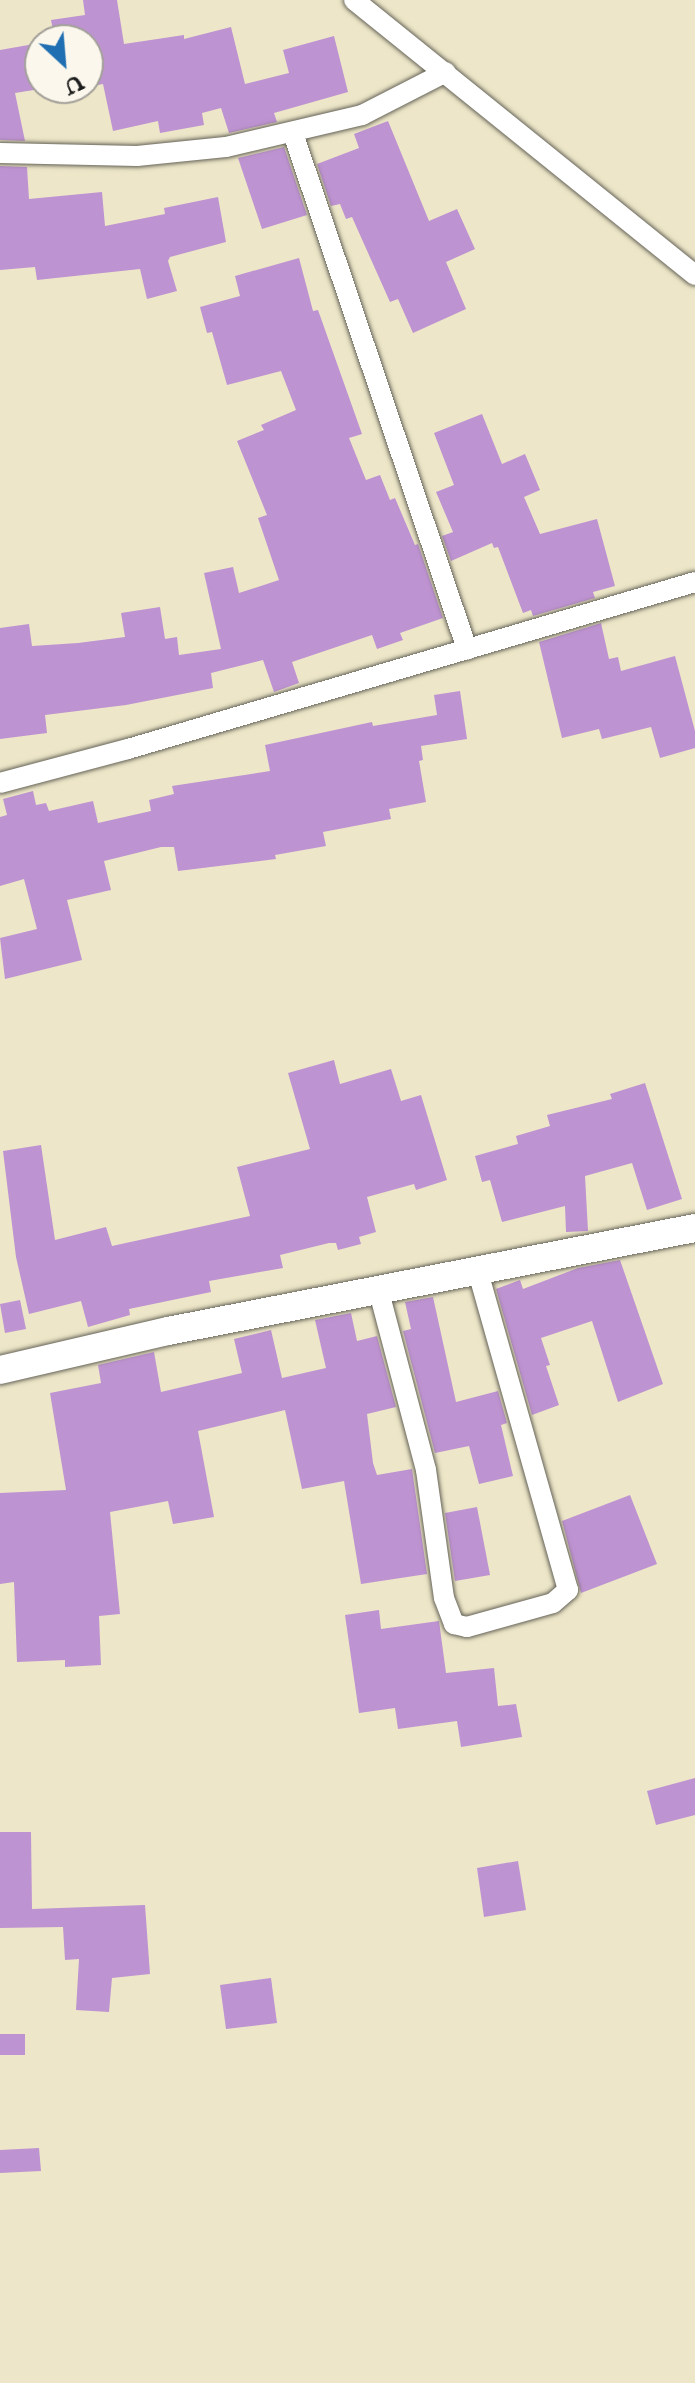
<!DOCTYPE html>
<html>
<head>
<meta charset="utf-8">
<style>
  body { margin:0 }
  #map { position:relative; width:695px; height:2383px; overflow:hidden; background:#ede6c8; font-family:"IM FELL English",serif }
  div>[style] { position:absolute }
  .building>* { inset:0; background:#be93d2 }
  .roads { filter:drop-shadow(0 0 2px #656358) drop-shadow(0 0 2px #656358) }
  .street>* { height:20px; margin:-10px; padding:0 10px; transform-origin:10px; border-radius:10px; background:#fff }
  .secondary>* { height:28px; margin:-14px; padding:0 14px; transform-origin:14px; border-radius:14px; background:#fff }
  span { translate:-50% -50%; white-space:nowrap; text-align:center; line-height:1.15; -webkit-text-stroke:8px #fbf7ec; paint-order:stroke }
  .north { position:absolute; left:24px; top:24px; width:80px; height:80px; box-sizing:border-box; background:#fbf7ec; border:2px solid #a29f99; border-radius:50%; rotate:154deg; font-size:22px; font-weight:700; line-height:32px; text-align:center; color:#1c1c1c }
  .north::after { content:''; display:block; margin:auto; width:28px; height:36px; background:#1f6fb2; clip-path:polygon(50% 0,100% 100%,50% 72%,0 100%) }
</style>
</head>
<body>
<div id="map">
  <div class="building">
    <i style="clip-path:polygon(83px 0,117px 0,124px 44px,184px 35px,184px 39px,231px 27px,245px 84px,289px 73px,283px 50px,334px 36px,348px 92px,274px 113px,277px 122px,229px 133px,221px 108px,202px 113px,204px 125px,160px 133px,158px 121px,113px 131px,103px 84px,88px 87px,88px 40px,55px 40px,51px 20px,85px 15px)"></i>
    <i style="clip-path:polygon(40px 43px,40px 89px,15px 93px,25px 141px,0 140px,0 50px)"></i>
    <i style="clip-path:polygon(388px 121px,429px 221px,457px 209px,475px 249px,446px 262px,466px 309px,413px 333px,398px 299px,390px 302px,352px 217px,346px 219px,340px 204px,331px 206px,317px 164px,359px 148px,354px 134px)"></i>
    <i style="clip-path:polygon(284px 147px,307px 215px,262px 229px,238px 158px)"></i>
    <i style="clip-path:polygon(0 166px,27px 167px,29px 199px,102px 192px,105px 226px,165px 214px,164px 208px,218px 197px,226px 242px,170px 257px,168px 261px,177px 291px,147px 299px,140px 269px,37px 280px,35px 267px,0 270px)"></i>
    <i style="clip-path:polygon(299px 258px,313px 311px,318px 310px,362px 434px,349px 438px,366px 480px,380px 475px,390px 500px,395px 498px,415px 545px,418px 544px,443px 618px,400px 633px,403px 640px,377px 649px,372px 635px,292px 662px,299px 683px,274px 692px,263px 660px,211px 673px,213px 688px,126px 705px,45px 715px,47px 733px,0 739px,0 628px,29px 624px,32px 646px,78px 643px,125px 637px,121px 613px,160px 607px,165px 639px,177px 637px,179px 655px,221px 649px,204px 573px,233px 567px,239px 593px,279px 580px,258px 518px,267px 515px,237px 441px,264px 430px,261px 425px,296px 410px,281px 371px,227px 385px,212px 332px,207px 333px,200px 307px,240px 296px,235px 276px)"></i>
    <i style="clip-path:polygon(482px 414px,502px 464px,525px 454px,540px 490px,524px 497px,540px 534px,597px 519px,615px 586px,593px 592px,595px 598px,533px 616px,531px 610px,523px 613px,498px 547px,494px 548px,492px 543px,451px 561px,442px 536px,453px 532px,436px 492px,454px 485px,434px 433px)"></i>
    <i style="clip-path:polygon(601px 623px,609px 659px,618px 657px,621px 671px,675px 656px,695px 731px,695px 748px,660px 758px,651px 727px,602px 739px,599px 729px,562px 738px,539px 642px)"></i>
    <i style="clip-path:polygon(460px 691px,467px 739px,421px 746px,423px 760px,419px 761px,426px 802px,389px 809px,391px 819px,323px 832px,326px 846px,275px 855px,276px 859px,178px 871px,174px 847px,161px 847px,104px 861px,111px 890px,67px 900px,82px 960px,5px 979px,0 938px,37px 929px,24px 879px,0 886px,0 817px,7px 815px,3px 799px,33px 791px,36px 805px,46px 803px,49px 811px,93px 801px,98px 823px,151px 811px,149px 800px,174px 794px,172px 786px,270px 771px,265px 745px,372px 722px,373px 726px,437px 715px,434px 695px)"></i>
    <i style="clip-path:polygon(334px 1060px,340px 1084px,391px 1069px,401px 1101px,421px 1095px,447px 1180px,416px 1190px,414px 1184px,367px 1197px,376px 1232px,359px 1237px,361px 1244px,338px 1250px,336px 1243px,329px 1243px,280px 1255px,283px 1268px,209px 1281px,211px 1292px,129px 1309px,130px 1315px,88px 1327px,81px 1301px,29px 1314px,16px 1257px,3px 1151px,41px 1145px,55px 1240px,106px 1227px,112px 1246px,250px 1216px,237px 1167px,310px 1149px,288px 1073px)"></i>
    <i style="clip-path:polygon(645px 1083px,682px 1199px,647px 1210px,632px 1163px,585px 1176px,588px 1231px,566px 1232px,565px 1206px,502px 1222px,490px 1180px,482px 1182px,475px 1156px,518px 1144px,516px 1136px,550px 1126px,547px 1115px,612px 1099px,610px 1094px)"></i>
    <i style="clip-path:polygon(620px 1260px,663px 1384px,618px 1402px,592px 1321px,541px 1338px,550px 1365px,546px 1366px,559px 1405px,532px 1415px,496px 1289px,520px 1280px,523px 1289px,578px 1268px)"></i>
    <i style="clip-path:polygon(433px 1297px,456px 1402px,498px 1391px,507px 1423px,501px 1425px,513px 1476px,479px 1484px,469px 1446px,435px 1453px,403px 1331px,411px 1329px,405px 1302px)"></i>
    <i style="clip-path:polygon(20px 1300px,26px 1329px,5px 1333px,0 1304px)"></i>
    <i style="clip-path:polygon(351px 1313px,357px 1341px,377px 1336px,396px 1407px,367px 1414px,373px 1463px,377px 1475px,412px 1469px,427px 1574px,361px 1584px,344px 1481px,302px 1489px,285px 1410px,198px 1431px,214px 1517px,173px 1524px,168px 1501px,110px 1512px,120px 1614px,99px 1616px,101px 1665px,65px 1667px,65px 1660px,17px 1662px,14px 1582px,0 1584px,0 1493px,66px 1490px,50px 1393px,101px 1383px,98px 1365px,154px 1352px,161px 1392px,242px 1373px,234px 1339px,271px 1330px,282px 1378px,326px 1368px,315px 1320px)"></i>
    <i style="clip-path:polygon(630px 1495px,657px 1564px,581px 1593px,562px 1521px)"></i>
    <i style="clip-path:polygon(477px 1507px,490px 1575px,455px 1581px,445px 1513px)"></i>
    <i style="clip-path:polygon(379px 1610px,381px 1629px,439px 1621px,446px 1673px,494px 1668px,498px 1706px,516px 1704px,522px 1737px,461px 1747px,457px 1721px,398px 1729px,395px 1708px,359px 1713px,345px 1615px)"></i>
    <i style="clip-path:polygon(695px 1778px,695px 1815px,656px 1825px,647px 1791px)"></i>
    <i style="clip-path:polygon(0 1832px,31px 1832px,32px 1909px,145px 1905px,150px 1974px,112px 1978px,109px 2012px,76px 2010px,79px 1959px,65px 1960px,63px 1927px,0 1928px)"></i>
    <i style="clip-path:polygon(518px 1861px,526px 1910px,484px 1917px,477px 1868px)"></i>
    <i style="clip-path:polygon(271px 1978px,277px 2023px,226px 2029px,220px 1985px)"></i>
    <i style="clip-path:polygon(0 2034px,25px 2034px,25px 2055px,0 2055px)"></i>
    <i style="clip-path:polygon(39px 2148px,41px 2171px,0 2173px,0 2150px)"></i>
  </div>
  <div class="roads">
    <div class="street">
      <i style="left:354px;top:0;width:438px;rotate:38.9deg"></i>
      <i style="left:293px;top:133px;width:545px;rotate:71.37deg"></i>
      <i style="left:0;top:153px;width:137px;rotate:1.3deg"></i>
      <i style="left:137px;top:156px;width:89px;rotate:-5.8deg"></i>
      <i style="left:226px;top:147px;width:140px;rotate:-13.2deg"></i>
      <i style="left:362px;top:115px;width:94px;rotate:-27.1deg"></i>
      <i style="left:0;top:783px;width:132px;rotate:-14.9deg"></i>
      <i style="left:128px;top:749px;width:591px;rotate:-16.41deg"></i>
      <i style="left:379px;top:1292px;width:184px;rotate:75.2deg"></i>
      <i style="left:426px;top:1470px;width:129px;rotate:82deg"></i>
      <i style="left:444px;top:1598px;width:28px;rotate:69deg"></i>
      <i style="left:454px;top:1624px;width:13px;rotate:13deg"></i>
      <i style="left:467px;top:1627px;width:89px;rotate:-15.6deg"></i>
      <i style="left:553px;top:1603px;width:20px;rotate:-41deg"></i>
      <i style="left:568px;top:1590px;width:330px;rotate:-105.8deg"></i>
    </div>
    <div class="secondary">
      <i style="left:0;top:1370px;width:172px;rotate:-13.1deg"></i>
      <i style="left:168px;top:1331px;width:537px;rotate:-11.06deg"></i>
    </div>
  </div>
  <div class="north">U</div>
</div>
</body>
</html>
